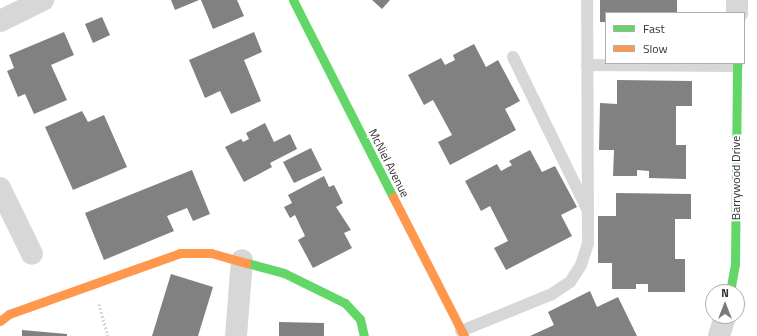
<!DOCTYPE html>
<html>
<head>
<meta charset="utf-8">
<style>
  body { margin:0 }
  #map { position:relative; width:757px; height:336px; overflow:hidden; background:#fff; font-family:"Titillium Web",sans-serif }
  div>[style] { position:absolute }
  .building>* { inset:0; background:#818181 }
  .path>* { height:2.5px; margin-top:-1.25px; transform-origin:0; background:repeating-linear-gradient(90deg,#d6d6d6 0 2px,transparent 0 4px) }
  .lane>* { height:12px; margin:-6px; padding:0 6px; transform-origin:6px; border-radius:6px; background:#d7d7d7 }
  .street>* { height:22px; margin:-11px; padding:0 11px; transform-origin:11px; border-radius:11px; background:#d7d7d7 }
  .fast>* { height:9px; margin:-4.5px; padding:0 4.5px; transform-origin:4.5px; border-radius:4.5px; background:#63d668 }
  .slow>* { height:9px; margin:-4.5px; padding:0 4.5px; transform-origin:4.5px; border-radius:4.5px; background:#ff974d }
  span { translate:-50% -50%; white-space:nowrap; text-align:center; line-height:1.15; -webkit-text-stroke:4px #fff; paint-order:stroke }
  .street-label { font-size:12px; color:#333 }
  .legend { position:absolute; left:605px; top:12px; width:140px; height:52px; box-sizing:border-box; background:#fff; border:1px solid #adadad; margin:0; padding:5px 7px; list-style:none; font-size:12px; color:#333 }
  .legend li { display:flex; align-items:center; gap:8px; height:20px }
  .legend b { width:20px; border:1px solid #adadad }
  .north { position:absolute; left:705px; top:284px; width:40px; height:40px; box-sizing:border-box; background:#fff; border:1px solid #adadad; border-radius:50%; rotate:0deg; font-size:11px; font-weight:700; line-height:16px; text-align:center; color:#333 }
  .north::after { content:''; display:block; margin:auto; width:14px; height:18px; background:#7a7a7a; clip-path:polygon(50% 0,100% 100%,50% 72%,0 100%) }
</style>
</head>
<body>
<div id="map">
  <div class="building">
    <i style="clip-path:polygon(171px 0,199px 0,175px 10px)"></i>
    <i style="clip-path:polygon(201px 0,237px 0,244px 16px,213px 29px)"></i>
    <i style="clip-path:polygon(372px 0,390px 0,382px 9px)"></i>
    <i style="clip-path:polygon(600px 0,677px 0,677px 13px,606px 13px,606px 22px,600px 22px)"></i>
    <i style="clip-path:polygon(102px 17px,110px 35px,93px 43px,85px 24px)"></i>
    <i style="clip-path:polygon(64px 32px,74px 55px,51px 65px,67px 100px,34px 114px,25px 94px,18px 97px,7px 71px,14px 68px,9px 55px)"></i>
    <i style="clip-path:polygon(254px 32px,262px 52px,244px 60px,261px 101px,231px 114px,220px 91px,205px 98px,189px 60px)"></i>
    <i style="clip-path:polygon(474px 44px,486px 67px,498px 60px,520px 101px,505px 109px,516px 130px,450px 165px,438px 142px,452px 135px,433px 100px,424px 105px,408px 75px,441px 58px,445px 65px,455px 60px,453px 55px)"></i>
    <i style="clip-path:polygon(617px 80px,692px 81px,692px 106px,676px 106px,676px 145px,686px 145px,686px 179px,649px 178px,649px 171px,637px 170px,637px 176px,613px 176px,614px 150px,599px 150px,600px 103px,617px 104px)"></i>
    <i style="clip-path:polygon(82px 111px,88px 122px,104px 115px,127px 167px,73px 190px,45px 127px)"></i>
    <i style="clip-path:polygon(265px 123px,274px 142px,290px 134px,297px 149px,270px 163px,272px 167px,244px 182px,225px 147px,241px 139px,243px 142px,249px 139px,246px 133px)"></i>
    <i style="clip-path:polygon(311px 148px,322px 170px,294px 183px,283px 162px)"></i>
    <i style="clip-path:polygon(530px 150px,542px 172px,555px 166px,577px 207px,561px 215px,572px 236px,506px 270px,494px 248px,508px 241px,490px 206px,481px 211px,465px 181px,497px 164px,501px 171px,512px 165px,509px 161px)"></i>
    <i style="clip-path:polygon(192px 170px,210px 214px,193px 221px,187px 208px,167px 216px,174px 231px,104px 260px,85px 213px)"></i>
    <i style="clip-path:polygon(324px 176px,329px 187px,334px 185px,343px 203px,336px 207px,351px 230px,344px 233px,352px 248px,313px 268px,298px 240px,305px 236px,295px 215px,290px 218px,284px 207px,292px 203px,288px 195px)"></i>
    <i style="clip-path:polygon(616px 193px,691px 194px,691px 219px,675px 219px,675px 259px,685px 259px,685px 292px,648px 292px,648px 284px,636px 284px,636px 289px,612px 289px,612px 263px,598px 263px,598px 216px,616px 216px)"></i>
    <i style="clip-path:polygon(171px 274px,213px 287px,198px 336px,152px 336px)"></i>
    <i style="clip-path:polygon(590px 291px,597px 307px,618px 297px,637px 336px,530px 336px,554px 325px,548px 312px)"></i>
    <i style="clip-path:polygon(279px 322px,324px 323px,324px 336px,279px 336px)"></i>
    <i style="clip-path:polygon(22px 330px,67px 334px,67px 336px,22px 336px)"></i>
  </div>
  <div class="path">
    <i style="left:99px;top:304px;width:33px;rotate:74deg"></i>
  </div>
  <div class="lane">
    <i style="left:513px;top:57px;width:169px;rotate:64deg"></i>
    <i style="left:587px;top:65px;width:150px;rotate:0.4deg"></i>
    <i style="left:461px;top:331px;width:98px;rotate:-22.1deg"></i>
    <i style="left:552px;top:294px;width:22px;rotate:-34deg"></i>
    <i style="left:570px;top:282px;width:20px;rotate:-57deg"></i>
    <i style="left:581px;top:265px;width:23px;rotate:-72deg"></i>
    <i style="left:588px;top:243px;width:243px;rotate:-90.2deg"></i>
  </div>
  <div class="street">
    <i style="left:737px;top:13px;width:13px;rotate:-90deg"></i>
    <i style="left:0;top:21px;width:48px;rotate:-26deg"></i>
    <i style="left:0;top:188px;width:73px;rotate:64.1deg"></i>
    <i style="left:236px;top:336px;width:76px;rotate:-85.5deg"></i>
    <i style="left:719px;top:336px;width:21px;rotate:-73deg"></i>
  </div>
  <div class="fast">
    <i style="left:293px;top:0;width:221px;rotate:63.1deg"></i>
    <i style="left:247px;top:263px;width:38px;rotate:15deg"></i>
    <i style="left:284px;top:273px;width:68px;rotate:26.2deg"></i>
    <i style="left:345px;top:303px;width:22px;rotate:47deg"></i>
    <i style="left:360px;top:319px;width:17px;rotate:77deg"></i>
    <i style="left:730px;top:292px;width:28px;rotate:-80deg"></i>
    <i style="left:735px;top:264px;width:201px;rotate:-89.4deg"></i>
  </div>
  <div class="slow">
    <i style="left:393px;top:197px;width:156px;rotate:62.9deg"></i>
    <i style="left:0;top:321px;width:11px;rotate:-38deg"></i>
    <i style="left:9px;top:314px;width:182px;rotate:-19.6deg"></i>
    <i style="left:180px;top:253px;width:31px"></i>
    <i style="left:211px;top:253px;width:37px;rotate:16deg"></i>
  </div>
  <div class="street-label">
    <span style="left:389px;top:163px;rotate:63deg">McNiel Avenue</span>
    <span style="left:736px;top:178px;rotate:-90deg">Barrywood Drive</span>
  </div>
  <ul class="legend">
  <li><b style="height:5px;background:#63d668"></b>Fast</li>
  <li><b style="height:5px;background:#ff974d"></b>Slow</li>
  </ul>
  <div class="north">N</div>
</div>
</body>
</html>
